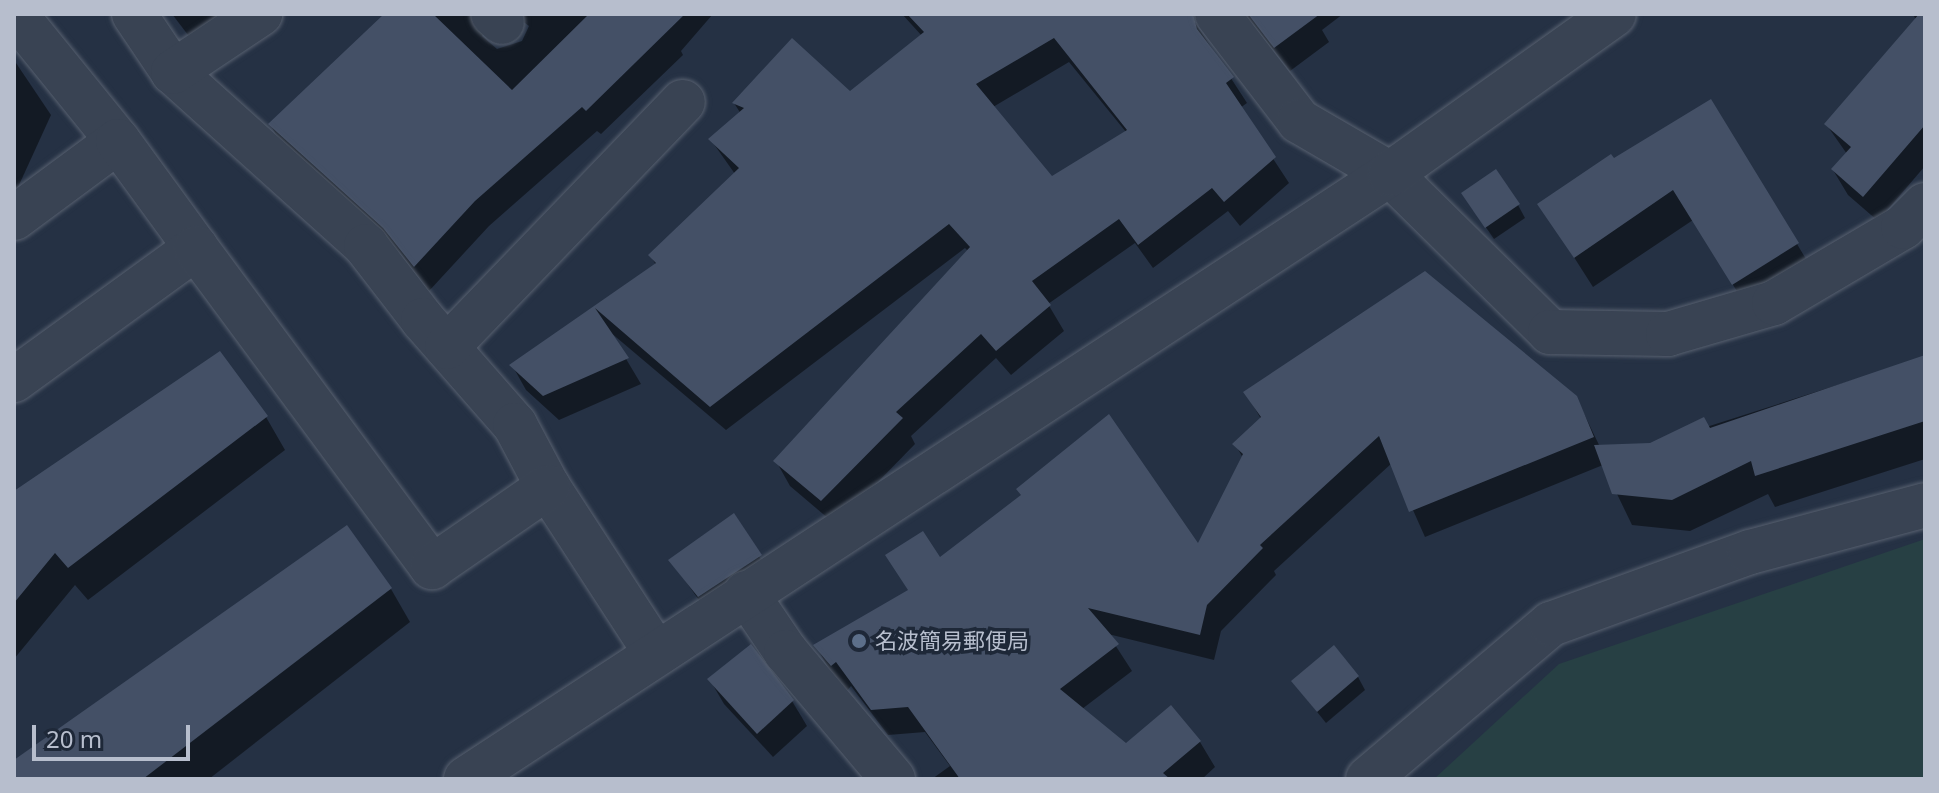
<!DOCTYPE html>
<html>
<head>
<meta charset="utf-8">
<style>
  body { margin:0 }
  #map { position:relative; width:1939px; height:793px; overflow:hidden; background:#253144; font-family:"Noto Sans","Noto Sans JP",sans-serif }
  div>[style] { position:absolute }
  .green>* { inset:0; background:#274044 }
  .shadow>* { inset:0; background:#0007 }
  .building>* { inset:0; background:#445066 }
  .roads { filter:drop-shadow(0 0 2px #586170) drop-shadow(0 0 2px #586170) }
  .minor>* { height:44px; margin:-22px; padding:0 22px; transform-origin:22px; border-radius:22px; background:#394353 }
  .dots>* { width:22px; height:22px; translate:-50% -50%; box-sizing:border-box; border:4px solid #1e2838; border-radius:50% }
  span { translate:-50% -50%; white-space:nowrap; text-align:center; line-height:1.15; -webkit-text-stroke:7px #1e2838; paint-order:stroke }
  .poi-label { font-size:22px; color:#b7becd }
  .left { translate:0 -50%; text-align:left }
  .frame { position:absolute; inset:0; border:16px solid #b7becd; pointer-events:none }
  .scale { position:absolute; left:32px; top:725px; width:158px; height:36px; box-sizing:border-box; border:4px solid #b7becd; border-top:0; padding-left:10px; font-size:24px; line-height:28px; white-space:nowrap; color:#b7becd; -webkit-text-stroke:6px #1e2838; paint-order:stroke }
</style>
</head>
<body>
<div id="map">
  <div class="green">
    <i style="clip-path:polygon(1925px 539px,1925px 779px,1434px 779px,1559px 664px)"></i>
  </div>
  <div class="shadow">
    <i style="clip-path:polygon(172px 14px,246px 14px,201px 52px)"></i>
    <i style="clip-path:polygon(387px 14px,512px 14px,489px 22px,482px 36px,497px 49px,522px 41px,529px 26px,513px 14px,713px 14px,681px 51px,683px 55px,601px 134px,597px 131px,489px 226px,429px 291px,400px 253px,284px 149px,270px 124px)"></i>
    <i style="clip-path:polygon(evenodd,902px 14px,1192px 18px,1247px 103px,1240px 108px,1289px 183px,1240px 226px,1228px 211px,1153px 268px,1135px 243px,1048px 304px,1064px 331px,1011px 375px,996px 358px,911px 436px,915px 444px,836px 525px,790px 486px,776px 461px,969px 252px,965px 248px,726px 430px,610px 332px,641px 384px,559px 420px,526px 390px,512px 365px,656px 265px,650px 255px,735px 174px,711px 140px,741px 114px,734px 103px,850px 93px,922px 36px,902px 14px,1069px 62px,1126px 132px,1052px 178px,993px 107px,1069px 62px)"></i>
    <i style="clip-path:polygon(1343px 14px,1322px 30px,1329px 42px,1290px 71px,1253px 24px,1239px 14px)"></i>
    <i style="clip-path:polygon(1913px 14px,1925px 14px,1925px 166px,1878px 221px,1848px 195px,1833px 170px,1847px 154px,1826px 124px,1916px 20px)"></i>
    <i style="clip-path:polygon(14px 60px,51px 115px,14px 196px)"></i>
    <i style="clip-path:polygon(1610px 157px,1797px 244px,1815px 274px,1751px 314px,1693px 220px,1593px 287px,1540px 204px)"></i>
    <i style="clip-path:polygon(1518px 205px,1525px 218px,1494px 239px,1471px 206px)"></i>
    <i style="clip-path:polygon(1925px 357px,1925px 459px,1775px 507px,1768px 494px,1690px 531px,1632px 525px,1603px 465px,1425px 537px,1392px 463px,1274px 571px,1276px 575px,1221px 631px,1214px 660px,1108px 634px,1132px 671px,1082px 709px,1126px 745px,1200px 742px,1215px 767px,1202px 779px,932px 779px,950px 766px,925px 732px,888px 735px,851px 686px,847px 691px,830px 671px,816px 646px,909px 591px,939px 560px,1198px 547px,1243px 458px,1235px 444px,1261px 419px,1246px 393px,1576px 397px,1600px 447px,1650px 445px)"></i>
    <i style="clip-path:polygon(266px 417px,285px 450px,88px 600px,75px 585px,14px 659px,14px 498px)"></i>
    <i style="clip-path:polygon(733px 516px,775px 581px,714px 621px,671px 561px)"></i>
    <i style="clip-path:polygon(391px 589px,410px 622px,209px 779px,14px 779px,14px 762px)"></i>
    <i style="clip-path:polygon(1358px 677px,1365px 690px,1326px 723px,1293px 682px)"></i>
    <i style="clip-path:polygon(710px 680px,792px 701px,807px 726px,773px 757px,724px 704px)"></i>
  </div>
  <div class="building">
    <i style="clip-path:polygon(384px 14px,433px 14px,512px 90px,589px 14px,685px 14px,586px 111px,582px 107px,475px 201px,414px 267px,383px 228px,268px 124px)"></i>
    <i style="clip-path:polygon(evenodd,907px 14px,1193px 14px,1197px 29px,1234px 77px,1226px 83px,1276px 157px,1224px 202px,1212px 188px,1138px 245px,1119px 219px,1032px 281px,1051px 305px,996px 351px,981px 334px,896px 412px,903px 418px,821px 501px,773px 461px,970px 247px,949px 224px,710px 407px,595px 308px,629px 358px,543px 396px,509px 365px,656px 263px,648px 255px,739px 168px,708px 139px,744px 108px,732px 103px,792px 38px,850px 91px,924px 32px,907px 14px,1054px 38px,1127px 130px,1052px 176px,976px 84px,1054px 38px)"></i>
    <i style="clip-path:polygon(1248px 14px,1320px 14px,1274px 48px)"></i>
    <i style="clip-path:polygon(1919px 14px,1925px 14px,1925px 125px,1863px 197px,1831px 169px,1851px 147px,1824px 124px)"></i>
    <i style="clip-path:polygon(1711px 99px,1799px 243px,1732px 285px,1673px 190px,1574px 258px,1537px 204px,1611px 154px,1614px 158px)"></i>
    <i style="clip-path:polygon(1496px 169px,1520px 204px,1485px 228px,1461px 193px)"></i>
    <i style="clip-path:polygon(1425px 271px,1577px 396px,1594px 437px,1409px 512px,1379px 436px,1260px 545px,1263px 548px,1207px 605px,1200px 635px,1088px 608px,1119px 644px,1060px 689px,1126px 743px,1171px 705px,1201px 741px,1163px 773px,1170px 779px,960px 779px,908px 707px,871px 710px,836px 662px,831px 666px,813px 645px,908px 590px,885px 555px,923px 531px,940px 557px,1021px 495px,1016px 489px,1109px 414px,1198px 543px,1243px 454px,1232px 444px,1261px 417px,1243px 392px)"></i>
    <i style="clip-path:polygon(220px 351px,268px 416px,68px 568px,55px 553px,14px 603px,14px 491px)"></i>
    <i style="clip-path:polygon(1925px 355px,1925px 421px,1755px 476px,1751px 461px,1672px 500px,1612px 494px,1594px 445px,1650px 443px,1704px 417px,1710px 428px)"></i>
    <i style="clip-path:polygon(734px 513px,762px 555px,698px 597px,668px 560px)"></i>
    <i style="clip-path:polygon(347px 525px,392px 588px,143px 779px,14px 779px,14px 760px)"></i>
    <i style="clip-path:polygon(751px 644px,794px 700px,757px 734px,707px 679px)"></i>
    <i style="clip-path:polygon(1334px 645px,1359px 676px,1317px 712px,1291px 681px)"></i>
  </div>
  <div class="roads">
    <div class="minor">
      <i style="left:15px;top:14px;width:164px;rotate:51deg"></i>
      <i style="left:134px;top:14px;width:70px;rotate:56.1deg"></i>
      <i style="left:173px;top:72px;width:260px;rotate:42deg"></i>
      <i style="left:366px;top:246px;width:93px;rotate:52.4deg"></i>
      <i style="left:423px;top:320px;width:140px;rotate:48.8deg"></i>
      <i style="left:515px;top:425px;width:70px;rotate:62deg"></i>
      <i style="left:548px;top:487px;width:198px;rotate:57deg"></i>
      <i style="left:493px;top:14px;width:12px;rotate:42deg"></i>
      <i style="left:1217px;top:14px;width:135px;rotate:52.5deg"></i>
      <i style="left:1299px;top:121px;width:105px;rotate:30.2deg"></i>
      <i style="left:1390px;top:174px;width:225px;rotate:44.6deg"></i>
      <i style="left:1550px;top:332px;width:118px;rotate:1deg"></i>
      <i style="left:1668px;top:334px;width:110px;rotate:-16.3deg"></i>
      <i style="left:1774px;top:303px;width:150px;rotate:-30.5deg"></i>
      <i style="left:1903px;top:227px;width:31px;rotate:-45deg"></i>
      <i style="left:173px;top:72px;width:105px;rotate:-33.7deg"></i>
      <i style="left:14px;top:218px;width:129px;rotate:-36.5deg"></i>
      <i style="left:118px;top:141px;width:132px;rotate:53.9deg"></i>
      <i style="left:447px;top:347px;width:340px;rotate:-46.1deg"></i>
      <i style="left:14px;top:380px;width:225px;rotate:-36deg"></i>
      <i style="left:196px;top:248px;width:397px;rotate:53.5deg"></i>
      <i style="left:432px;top:567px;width:141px;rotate:-34.6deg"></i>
      <i style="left:746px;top:593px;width:71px;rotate:55.9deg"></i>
      <i style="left:786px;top:652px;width:166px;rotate:49.9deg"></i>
      <i style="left:466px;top:779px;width:1104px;rotate:-33.22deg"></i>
      <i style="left:1390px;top:174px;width:275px;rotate:-35.5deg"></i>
      <i style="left:1368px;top:779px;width:240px;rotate:-40.3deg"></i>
      <i style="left:1551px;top:624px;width:212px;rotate:-19.9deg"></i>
      <i style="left:1750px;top:552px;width:181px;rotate:-15deg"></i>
    </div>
  </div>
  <div class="dots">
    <i style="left:859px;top:641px;background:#5c6f8a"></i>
  </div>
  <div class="poi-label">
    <span class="left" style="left:875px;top:641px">名波簡易郵便局</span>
  </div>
  <div class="frame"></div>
  <div class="scale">20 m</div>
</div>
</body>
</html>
